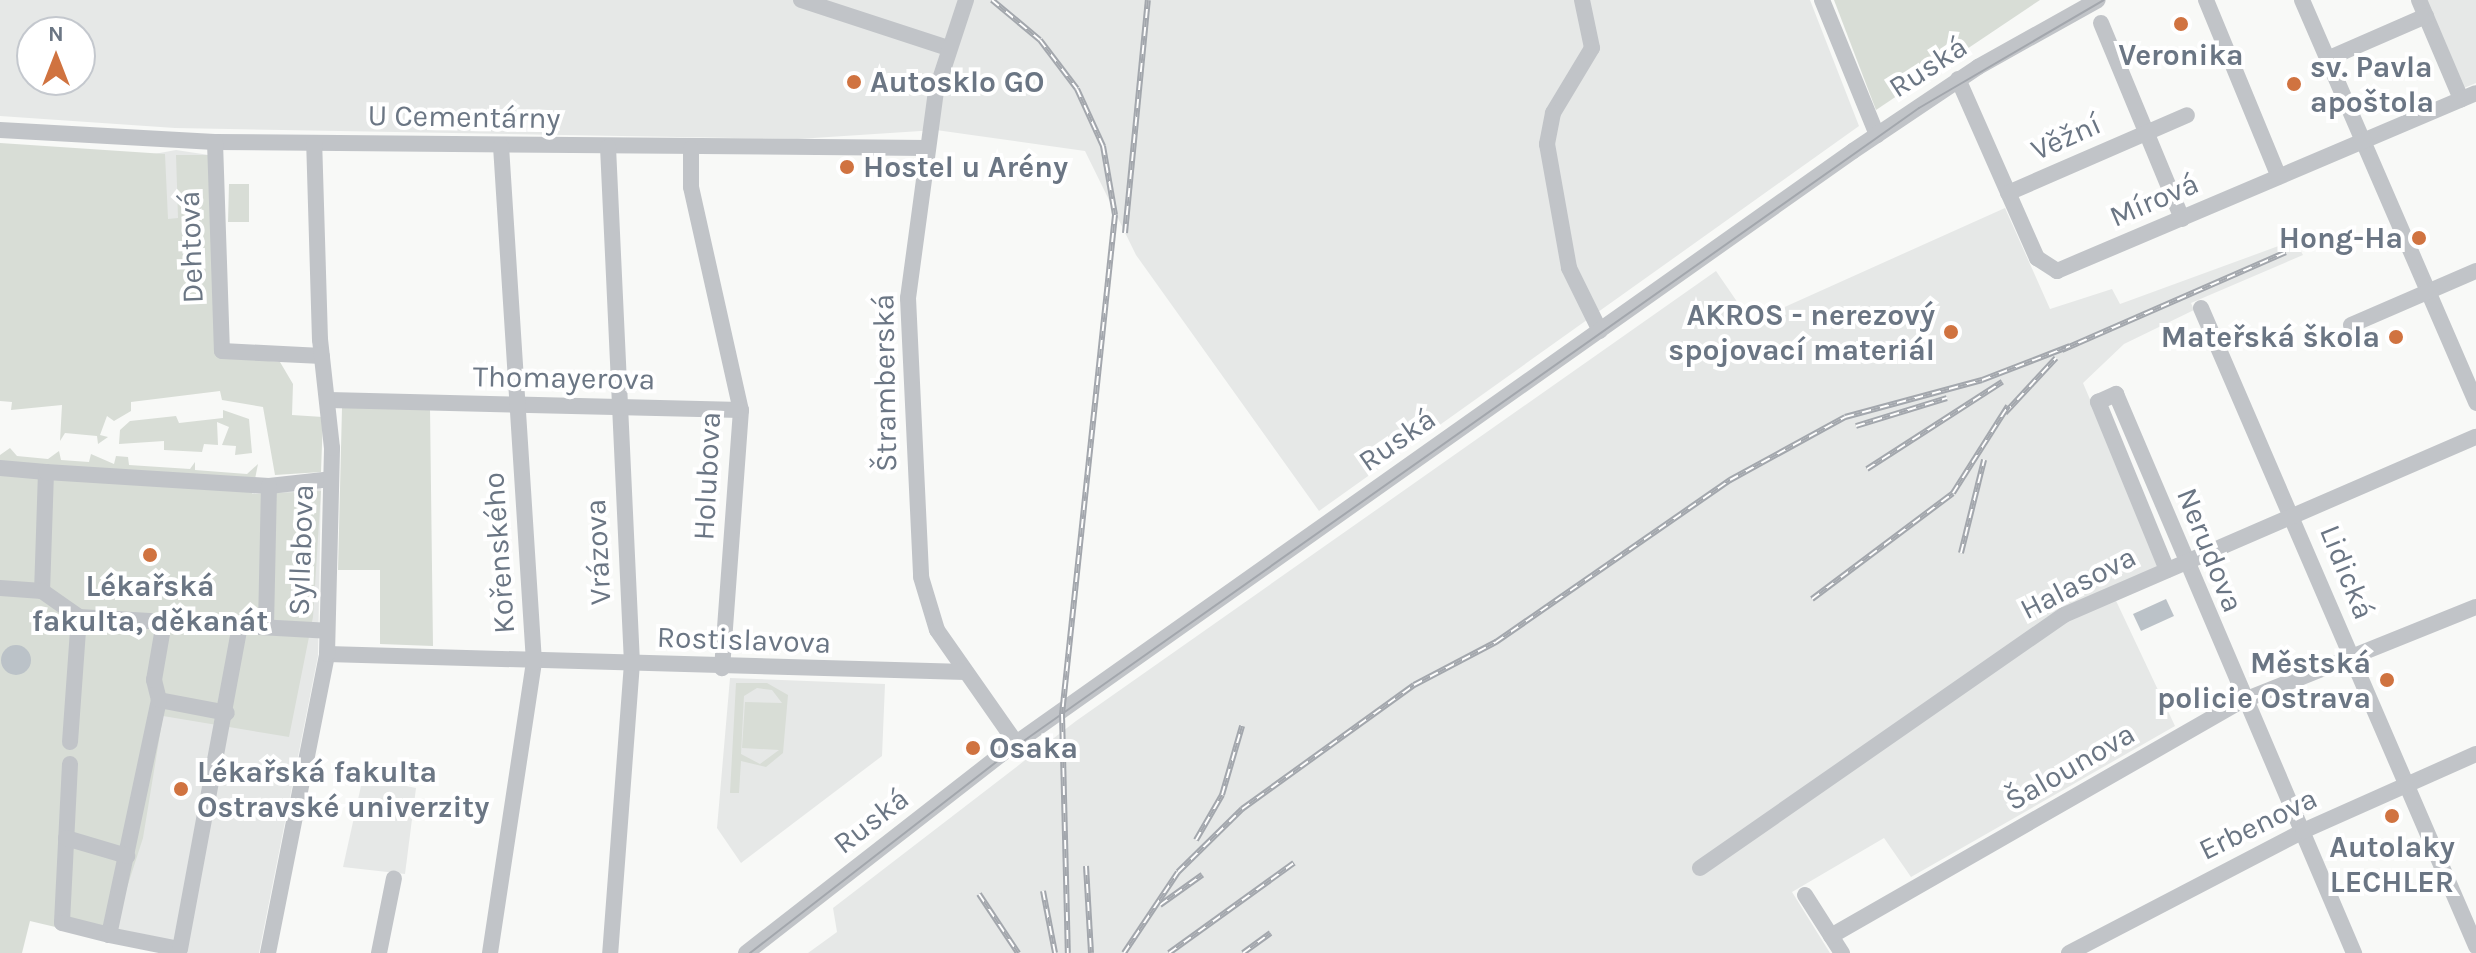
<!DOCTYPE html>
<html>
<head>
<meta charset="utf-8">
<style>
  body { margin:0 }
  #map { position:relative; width:2476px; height:953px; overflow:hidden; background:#f8f9f7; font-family:Karla,sans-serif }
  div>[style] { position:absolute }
  .built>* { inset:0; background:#e6e8e7 }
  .green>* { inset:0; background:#d8ddd6 }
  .water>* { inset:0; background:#bbc2c8 }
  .round { border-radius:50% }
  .minor>* { height:16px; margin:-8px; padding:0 8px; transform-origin:8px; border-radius:8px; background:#c1c4c8 }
  .tram>* { height:2px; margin:-1px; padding:0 1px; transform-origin:1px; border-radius:1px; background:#a3a7ad }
  .rail>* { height:6px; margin-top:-3px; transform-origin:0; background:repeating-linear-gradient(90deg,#fff 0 9px,#a3a7ad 0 18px); box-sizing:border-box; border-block:2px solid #a3a7ad }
  .dots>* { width:22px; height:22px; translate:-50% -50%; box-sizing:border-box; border:4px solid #fff; border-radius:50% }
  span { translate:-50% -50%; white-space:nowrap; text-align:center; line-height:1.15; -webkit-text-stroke:8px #fff; paint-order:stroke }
  .poi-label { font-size:30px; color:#6b7684; font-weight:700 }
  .left { translate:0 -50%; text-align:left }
  .right { translate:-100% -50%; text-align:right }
  .street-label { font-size:30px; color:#6b7684 }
  .north { position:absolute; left:16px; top:16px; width:80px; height:80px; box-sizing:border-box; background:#fff; border:2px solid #c4c8ce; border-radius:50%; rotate:0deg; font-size:22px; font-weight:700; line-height:32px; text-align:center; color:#6b7684 }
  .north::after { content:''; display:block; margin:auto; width:28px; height:36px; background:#d07340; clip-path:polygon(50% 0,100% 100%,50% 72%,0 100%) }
</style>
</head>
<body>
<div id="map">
  <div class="built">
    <i style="clip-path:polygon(evenodd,0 0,1810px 0,1859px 126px,1319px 511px,1136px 255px,1085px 151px,936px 130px,798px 139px,175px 128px,0 116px,0 0,32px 32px,80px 32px,80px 80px,32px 80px,32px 32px)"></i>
    <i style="clip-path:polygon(2427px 0,2476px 0,2476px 83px,2464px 88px)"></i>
    <i style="clip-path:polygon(176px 150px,209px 155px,212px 226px,150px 227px,154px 154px)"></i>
    <i style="clip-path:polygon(2005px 208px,2050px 309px,2112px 289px,2120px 304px,2295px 240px,2303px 255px,2191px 303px,2194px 310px,2124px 344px,2083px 383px,2161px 566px,2110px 588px,2175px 726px,1911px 877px,1884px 838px,1792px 892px,1830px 953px,808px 953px,837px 932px,833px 908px,1076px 721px,1716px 271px,1751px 322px)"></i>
    <i style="clip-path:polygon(321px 482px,318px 656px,259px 953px,177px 953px,63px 922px,0 588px,269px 486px)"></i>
    <i style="clip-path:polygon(730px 678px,885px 684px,882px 756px,741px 863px,717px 828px)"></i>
    <i style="clip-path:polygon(363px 777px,416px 788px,405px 874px,343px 867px)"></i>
  </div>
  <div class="green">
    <i style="clip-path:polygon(1834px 0,2040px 0,1876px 110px)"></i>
    <i style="clip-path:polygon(0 143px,165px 154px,168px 219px,178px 218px,176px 155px,209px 155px,218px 356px,280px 362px,293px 384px,292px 415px,323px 417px,321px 472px,275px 475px,263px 407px,222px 400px,220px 391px,131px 402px,131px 411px,114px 421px,107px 416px,100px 435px,108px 437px,98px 444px,97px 436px,65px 433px,60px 441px,62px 405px,11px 410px,12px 402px,0 401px)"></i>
    <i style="clip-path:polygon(229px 184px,249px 184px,249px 222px,228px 222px)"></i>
    <i style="clip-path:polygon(342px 408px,430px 408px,433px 646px,380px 644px,380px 570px,338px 570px)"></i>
    <i style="clip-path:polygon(223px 410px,249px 419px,252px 453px,235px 455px,236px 446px,222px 445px,229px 427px,217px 422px,218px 445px,204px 444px,202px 452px,164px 450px,164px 441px,119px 444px,120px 430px,130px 421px,176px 416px,179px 423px,223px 418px)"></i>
    <i style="clip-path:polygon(10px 448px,17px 456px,48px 459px,59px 451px,61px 460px,89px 462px,91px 454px,114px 464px,116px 456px,128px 457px,129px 465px,190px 469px,195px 462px,195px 470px,247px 474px,258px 464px,252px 494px,321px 491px,313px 617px,289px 737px,163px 716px,143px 838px,110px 940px,30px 921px,22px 953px,0 953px,0 455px)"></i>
    <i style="clip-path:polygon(evenodd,736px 683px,767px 683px,788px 695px,783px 753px,766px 767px,741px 761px,739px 793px,730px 793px,736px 683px,757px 688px,772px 690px,782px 703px,745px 702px,742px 748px,779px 750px,760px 764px,741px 754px,744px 696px,757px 688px)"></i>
  </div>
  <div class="water">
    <i style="clip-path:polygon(2166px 599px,2174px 616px,2141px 631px,2133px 614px)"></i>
    <i class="round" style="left:1px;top:645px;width:30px;height:30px"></i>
  </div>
  <div class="minor">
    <i style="left:801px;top:0;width:155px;rotate:18.1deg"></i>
    <i style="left:966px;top:0;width:96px;rotate:108.2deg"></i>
    <i style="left:936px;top:91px;width:209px;rotate:97.7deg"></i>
    <i style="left:908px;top:298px;width:279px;rotate:87.3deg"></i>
    <i style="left:921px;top:577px;width:55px;rotate:73.2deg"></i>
    <i style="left:937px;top:630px;width:138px;rotate:55deg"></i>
    <i style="left:1582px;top:0;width:49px;rotate:78.2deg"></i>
    <i style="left:1592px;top:48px;width:76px;rotate:121deg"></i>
    <i style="left:1553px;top:113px;width:32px;rotate:101deg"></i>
    <i style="left:1547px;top:144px;width:126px;rotate:79.9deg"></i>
    <i style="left:1569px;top:268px;width:70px;rotate:63.8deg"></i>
    <i style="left:1822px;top:0;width:146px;rotate:67.8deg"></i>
    <i style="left:2206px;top:0;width:191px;rotate:67.6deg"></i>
    <i style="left:2302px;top:0;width:439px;rotate:66.6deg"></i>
    <i style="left:2419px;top:0;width:108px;rotate:67deg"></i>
    <i style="left:2101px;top:23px;width:212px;rotate:67.5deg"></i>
    <i style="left:2327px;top:59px;width:108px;rotate:-23.5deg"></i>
    <i style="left:1958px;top:79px;width:196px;rotate:66.2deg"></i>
    <i style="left:2037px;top:258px;width:24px;rotate:33deg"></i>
    <i style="left:2057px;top:271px;width:455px;rotate:-23deg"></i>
    <i style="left:0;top:130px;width:215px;rotate:3.2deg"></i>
    <i style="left:215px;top:142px;width:713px;rotate:0.48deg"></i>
    <i style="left:215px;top:142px;width:209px;rotate:88.1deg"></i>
    <i style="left:222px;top:351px;width:100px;rotate:2.9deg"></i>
    <i style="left:608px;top:147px;width:517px;rotate:87.34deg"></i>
    <i style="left:632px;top:663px;width:291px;rotate:94.3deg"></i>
    <i style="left:691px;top:149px;width:38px;rotate:90deg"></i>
    <i style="left:691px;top:187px;width:229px;rotate:77.4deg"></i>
    <i style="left:741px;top:410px;width:259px;rotate:94.2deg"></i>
    <i style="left:2008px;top:193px;width:195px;rotate:-23.5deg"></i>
    <i style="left:2201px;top:308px;width:695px;rotate:66.68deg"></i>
    <i style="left:2351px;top:325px;width:136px;rotate:-23.4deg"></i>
    <i style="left:329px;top:400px;width:412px;rotate:1.4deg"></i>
    <i style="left:0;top:468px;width:46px;rotate:5deg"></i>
    <i style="left:46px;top:472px;width:119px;rotate:91.9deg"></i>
    <i style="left:46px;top:472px;width:223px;rotate:3.6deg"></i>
    <i style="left:269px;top:486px;width:62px;rotate:-6.4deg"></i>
    <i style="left:2167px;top:570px;width:182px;rotate:-112.3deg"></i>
    <i style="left:2098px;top:402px;width:20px;rotate:-24deg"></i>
    <i style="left:2116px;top:394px;width:608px;rotate:66.94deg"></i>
    <i style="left:0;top:588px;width:42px;rotate:4.1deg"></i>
    <i style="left:42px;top:591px;width:45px;rotate:35.1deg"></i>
    <i style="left:79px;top:617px;width:248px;rotate:3.2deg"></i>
    <i style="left:266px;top:627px;width:141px;rotate:-88.8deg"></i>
    <i style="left:327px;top:654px;width:639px;rotate:1.61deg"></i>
    <i style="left:159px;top:700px;width:69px;rotate:10.8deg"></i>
    <i style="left:70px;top:742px;width:125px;rotate:-85.9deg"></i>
    <i style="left:70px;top:764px;width:159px;rotate:92.9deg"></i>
    <i style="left:62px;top:923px;width:49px;rotate:14.3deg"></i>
    <i style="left:109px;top:935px;width:240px;rotate:-78deg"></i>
    <i style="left:159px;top:700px;width:21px;rotate:-104deg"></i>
    <i style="left:154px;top:680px;width:59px;rotate:-80.2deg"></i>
    <i style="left:66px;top:838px;width:64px;rotate:16.4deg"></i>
    <i style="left:1700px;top:868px;width:443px;rotate:-34.8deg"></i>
    <i style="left:2064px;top:615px;width:449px;rotate:-23.4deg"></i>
    <i style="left:1805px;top:895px;width:69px;rotate:57.5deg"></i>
    <i style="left:109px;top:935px;width:72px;rotate:11.2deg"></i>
    <i style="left:180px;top:949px;width:329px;rotate:-79.5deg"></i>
    <i style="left:1831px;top:936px;width:473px;rotate:-29.8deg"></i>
    <i style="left:2242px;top:701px;width:252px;rotate:-21.9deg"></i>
    <i style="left:268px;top:953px;width:305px;rotate:-78.8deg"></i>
    <i style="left:327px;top:654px;width:206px;rotate:-88.6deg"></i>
    <i style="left:332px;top:448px;width:109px;rotate:-96.3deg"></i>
    <i style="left:320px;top:340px;width:197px;rotate:-91.7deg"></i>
    <i style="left:379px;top:953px;width:76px;rotate:-78.7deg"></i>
    <i style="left:490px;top:953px;width:294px;rotate:-81.4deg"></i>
    <i style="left:534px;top:662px;width:517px;rotate:-93.66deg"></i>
    <i style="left:746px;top:953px;width:342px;rotate:-37.9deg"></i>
    <i style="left:1016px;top:743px;width:1025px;rotate:-35.27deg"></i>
    <i style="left:1853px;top:151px;width:151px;rotate:-33.9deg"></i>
    <i style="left:1978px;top:67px;width:137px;rotate:-29.2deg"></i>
    <i style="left:2069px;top:953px;width:264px;rotate:-27.5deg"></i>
    <i style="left:2303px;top:831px;width:189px;rotate:-24deg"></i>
  </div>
  <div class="tram">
    <i style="left:750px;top:953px;width:339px;rotate:-37.8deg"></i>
    <i style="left:1018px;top:745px;width:1103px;rotate:-35.26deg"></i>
    <i style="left:1919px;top:108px;width:214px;rotate:-30.3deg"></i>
  </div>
  <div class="rail">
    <i style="left:992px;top:0;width:62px;rotate:39.8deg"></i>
    <i style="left:1040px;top:40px;width:61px;rotate:52.9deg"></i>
    <i style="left:1077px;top:89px;width:63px;rotate:65.5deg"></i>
    <i style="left:1103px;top:146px;width:70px;rotate:80.1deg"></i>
    <i style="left:1115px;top:215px;width:502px;rotate:96.06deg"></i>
    <i style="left:1062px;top:714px;width:239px;rotate:88.6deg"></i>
    <i style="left:1125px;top:233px;width:234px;rotate:-84.4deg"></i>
    <i style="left:2062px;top:350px;width:244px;rotate:-23.6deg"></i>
    <i style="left:2005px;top:413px;width:75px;rotate:-47.2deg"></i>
    <i style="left:1856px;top:426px;width:95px;rotate:-17.1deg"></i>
    <i style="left:1867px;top:469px;width:161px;rotate:-32.8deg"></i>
    <i style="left:1961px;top:553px;width:96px;rotate:-76.1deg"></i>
    <i style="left:1812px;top:599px;width:176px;rotate:-36.9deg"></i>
    <i style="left:1953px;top:493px;width:103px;rotate:-57.7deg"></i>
    <i style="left:1196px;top:840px;width:52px;rotate:-60deg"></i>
    <i style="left:1222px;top:795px;width:72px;rotate:-73.8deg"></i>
    <i style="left:1086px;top:866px;width:87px;rotate:86.7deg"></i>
    <i style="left:1043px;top:891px;width:63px;rotate:79deg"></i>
    <i style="left:979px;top:894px;width:71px;rotate:56.5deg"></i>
    <i style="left:1160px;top:905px;width:52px;rotate:-35.5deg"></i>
    <i style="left:1124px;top:953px;width:97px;rotate:-56.3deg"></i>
    <i style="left:1178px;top:872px;width:90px;rotate:-44.5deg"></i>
    <i style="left:1242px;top:809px;width:212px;rotate:-35.8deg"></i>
    <i style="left:1414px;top:685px;width:93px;rotate:-27.7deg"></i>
    <i style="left:1496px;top:642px;width:285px;rotate:-34.7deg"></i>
    <i style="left:1730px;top:480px;width:131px;rotate:-28.7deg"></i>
    <i style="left:1845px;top:417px;width:142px;rotate:-15.1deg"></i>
    <i style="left:1982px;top:380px;width:94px;rotate:-21.1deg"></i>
    <i style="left:1169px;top:953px;width:154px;rotate:-35.8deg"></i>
    <i style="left:1243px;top:953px;width:34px;rotate:-36deg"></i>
  </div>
  <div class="dots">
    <i style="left:2181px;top:24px;background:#d07340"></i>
    <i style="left:854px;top:82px;background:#d07340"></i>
    <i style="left:2294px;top:84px;background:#d07340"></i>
    <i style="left:847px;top:167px;background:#d07340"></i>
    <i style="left:2419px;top:238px;background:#d07340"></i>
    <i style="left:1951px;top:332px;background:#d07340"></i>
    <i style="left:2396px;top:337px;background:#d07340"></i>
    <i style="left:150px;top:555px;background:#d07340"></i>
    <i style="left:2387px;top:680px;background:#d07340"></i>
    <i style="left:973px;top:748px;background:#d07340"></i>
    <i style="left:181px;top:789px;background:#d07340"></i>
    <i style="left:2392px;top:816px;background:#d07340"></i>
  </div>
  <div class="poi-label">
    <span style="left:2181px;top:55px">Veronika</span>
    <span class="left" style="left:2310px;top:84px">sv. Pavla<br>apoštola</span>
    <span class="left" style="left:870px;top:82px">Autosklo GO</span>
    <span class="left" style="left:863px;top:167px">Hostel u Arény</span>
    <span class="right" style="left:2403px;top:238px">Hong-Ha</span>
    <span class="right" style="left:1935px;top:332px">AKROS - nerezový<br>spojovací materiál</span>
    <span class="right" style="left:2380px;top:337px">Mateřská škola</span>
    <span style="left:150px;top:603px">Lékařská<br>fakulta, děkanát</span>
    <span class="right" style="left:2371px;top:680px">Městská<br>policie Ostrava</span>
    <span class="left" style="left:989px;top:748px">Osaka</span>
    <span class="left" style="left:197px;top:789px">Lékařská fakulta<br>Ostravské univerzity</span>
    <span style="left:2392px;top:864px">Autolaky<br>LECHLER</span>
  </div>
  <div class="street-label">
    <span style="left:1928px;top:67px;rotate:-33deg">Ruská</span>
    <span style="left:464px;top:117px;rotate:1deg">U Cementárny</span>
    <span style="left:2066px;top:137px;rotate:-24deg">Věžní</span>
    <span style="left:2154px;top:200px;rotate:-23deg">Mírová</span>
    <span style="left:191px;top:247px;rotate:-92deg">Dehtová</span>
    <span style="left:564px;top:378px;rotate:1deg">Thomayerova</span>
    <span style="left:885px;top:383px;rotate:-91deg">Štramberská</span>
    <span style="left:1397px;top:440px;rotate:-35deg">Ruská</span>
    <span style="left:707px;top:476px;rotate:-87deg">Holubova</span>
    <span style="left:301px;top:550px;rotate:-88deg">Syllabova</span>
    <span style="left:2210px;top:550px;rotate:68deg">Nerudova</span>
    <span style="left:598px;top:552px;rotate:-93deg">Vrázova</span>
    <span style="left:499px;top:553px;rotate:-94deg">Kořenského</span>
    <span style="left:2347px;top:572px;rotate:68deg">Lidická</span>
    <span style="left:2078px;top:583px;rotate:-27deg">Halasova</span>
    <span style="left:744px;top:640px;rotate:2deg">Rostislavova</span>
    <span style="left:2070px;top:767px;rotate:-30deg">Šalounova</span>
    <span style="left:871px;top:821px;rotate:-38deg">Ruská</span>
    <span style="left:2258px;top:824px;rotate:-26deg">Erbenova</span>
  </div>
  <div class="north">N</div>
</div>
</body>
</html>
